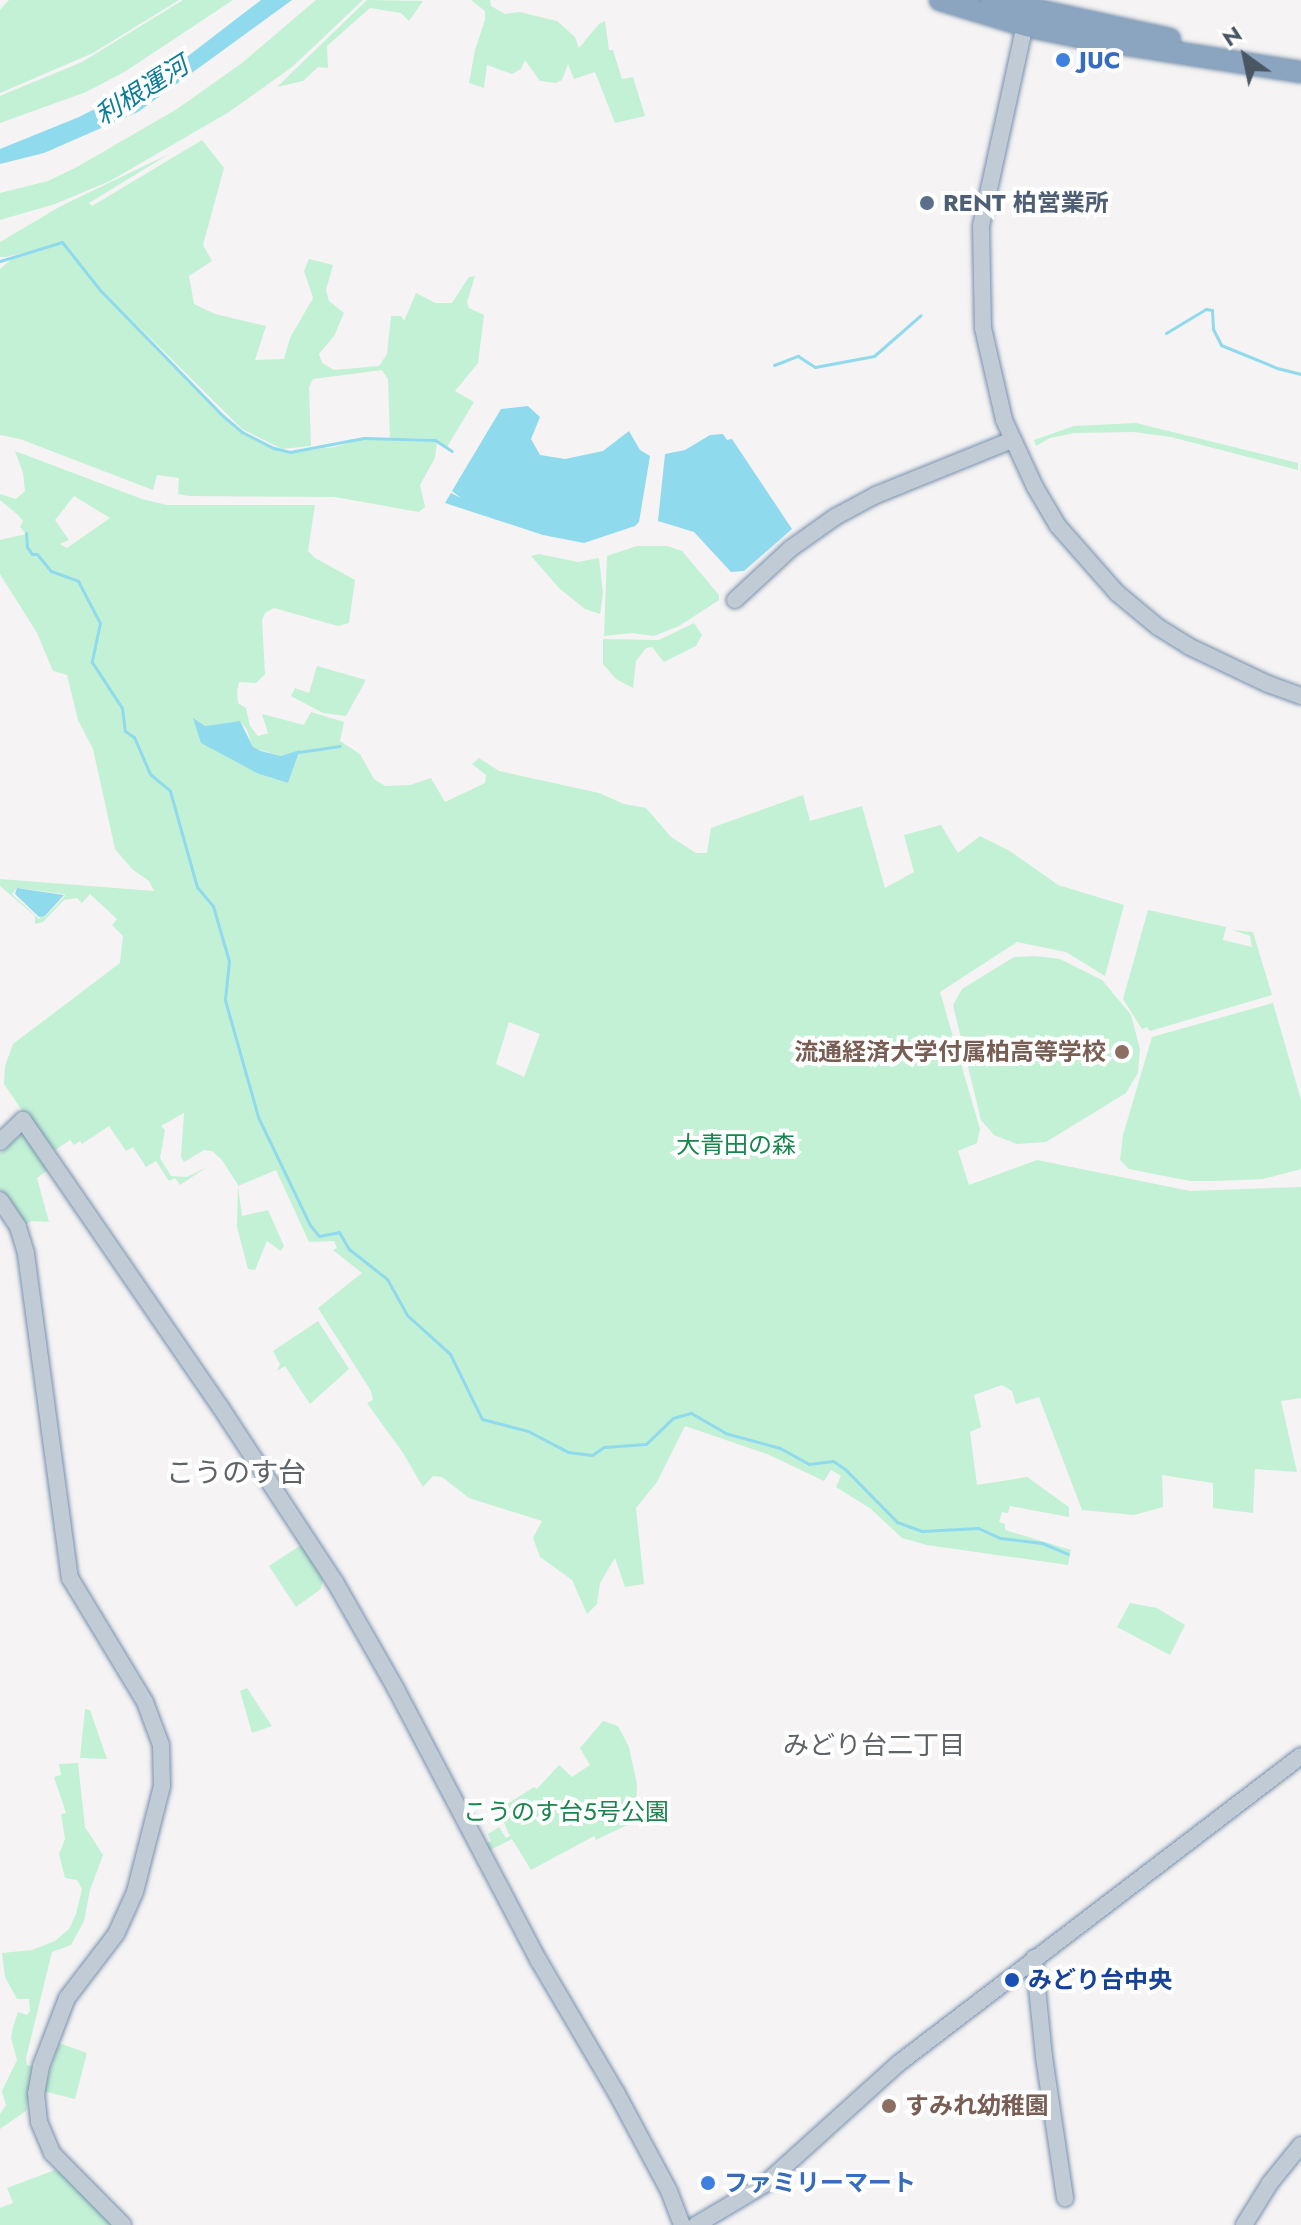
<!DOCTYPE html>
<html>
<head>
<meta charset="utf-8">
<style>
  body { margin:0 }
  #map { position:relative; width:1301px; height:2225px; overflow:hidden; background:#f5f3f3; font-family:Jost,"Noto Sans JP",sans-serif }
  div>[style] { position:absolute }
  .green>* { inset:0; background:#c3f1d5 }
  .water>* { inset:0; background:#90daee }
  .stream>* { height:3px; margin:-1.5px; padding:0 1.5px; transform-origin:1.5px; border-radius:1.5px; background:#90daee }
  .roads { filter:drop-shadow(0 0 2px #7690ad) drop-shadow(0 0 2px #7690ad) }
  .secondary>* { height:16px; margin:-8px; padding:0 8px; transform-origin:8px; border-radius:8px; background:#c1cbd6 }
  .highway>* { height:20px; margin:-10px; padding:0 10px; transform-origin:10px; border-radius:10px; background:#8ba5c1 }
  .dots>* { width:22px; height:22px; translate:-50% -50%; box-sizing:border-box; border:4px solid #fff; border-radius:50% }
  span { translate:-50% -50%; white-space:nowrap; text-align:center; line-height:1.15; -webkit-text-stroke:8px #fff; paint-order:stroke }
  .shop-label { font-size:24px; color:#366cbe; font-weight:700 }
  .left { translate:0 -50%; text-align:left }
  .service-label { font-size:24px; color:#4e5e75; font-weight:700 }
  .education-label { font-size:24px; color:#785e54; font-weight:700 }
  .right { translate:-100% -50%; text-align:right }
  .park-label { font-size:24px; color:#17864f }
  .transit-label { font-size:24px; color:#164399; font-weight:700 }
  .water-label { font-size:26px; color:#0c7c9b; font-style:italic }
  .neighbourhood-label { font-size:26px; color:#5f6368 }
  .quarter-label { font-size:28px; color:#5f6368 }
  .north { position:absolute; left:1205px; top:16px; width:80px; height:80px; -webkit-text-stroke:6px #fff; paint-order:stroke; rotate:327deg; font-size:22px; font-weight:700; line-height:32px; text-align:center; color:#4a5661 }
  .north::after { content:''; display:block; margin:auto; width:28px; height:36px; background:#4a5661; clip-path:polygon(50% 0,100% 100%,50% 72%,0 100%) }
</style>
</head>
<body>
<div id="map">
  <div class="green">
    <i style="clip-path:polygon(9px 0,179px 0,93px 53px,0 93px,0 10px)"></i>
    <i style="clip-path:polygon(183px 0,233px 0,126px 71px,86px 92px,0 123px,0 96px,82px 62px)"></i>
    <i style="clip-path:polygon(316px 0,363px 0,292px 67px,229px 112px,110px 181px,55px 204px,0 220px,0 193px,48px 181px,77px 167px,177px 109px,242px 63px)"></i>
    <i style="clip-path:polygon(367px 0,423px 1px,409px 21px,401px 13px,370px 8px,327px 46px,328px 68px,318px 67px,303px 81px,277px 87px)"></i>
    <i style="clip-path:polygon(471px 0,490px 0,491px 6px,505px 14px,519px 12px,557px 21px,575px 37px,579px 48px,599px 24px,605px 21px,609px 50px,613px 50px,622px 79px,633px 77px,645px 116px,615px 123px,595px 72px,574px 79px,568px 64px,562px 80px,556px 83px,540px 81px,525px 60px,521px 69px,512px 74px,487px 65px,484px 88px,469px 83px,475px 50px,485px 20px,485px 11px)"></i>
    <i style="clip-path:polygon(202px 140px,224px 168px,203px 245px,212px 261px,189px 276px,194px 304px,215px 314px,266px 326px,255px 360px,284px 359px,290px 338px,313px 298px,304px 271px,309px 259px,333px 265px,326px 290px,329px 301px,344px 313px,334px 336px,319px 354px,322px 363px,334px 370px,379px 366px,387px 354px,391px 316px,401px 316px,404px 321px,416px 293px,435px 303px,452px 303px,469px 277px,475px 276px,467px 302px,469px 308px,484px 315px,478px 363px,455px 391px,474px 402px,447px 447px,435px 439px,390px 438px,388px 379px,382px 370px,313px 379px,309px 387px,311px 446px,282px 449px,242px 429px,129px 317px,224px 416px,242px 431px,276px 450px,290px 452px,334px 447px,364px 439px,437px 442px,435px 458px,420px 485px,425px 507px,419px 512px,335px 497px,189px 496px,178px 494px,179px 478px,157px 475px,153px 490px,20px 439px,0 435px,0 269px,14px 257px,65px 243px,6px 257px,0 257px,0 242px,61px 206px,169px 154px,89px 203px,92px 206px)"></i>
    <i style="clip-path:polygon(1136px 423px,1298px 463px,1298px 470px,1171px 437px,1134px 432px,1074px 433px,1050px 438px,1036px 446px,1034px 440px,1074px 426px)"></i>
    <i style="clip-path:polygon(evenodd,15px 451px,142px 499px,167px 505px,315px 505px,308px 551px,315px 558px,355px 580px,349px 623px,338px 626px,274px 608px,265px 613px,262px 620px,265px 674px,256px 683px,239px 682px,237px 691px,238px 703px,246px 708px,250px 726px,258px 736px,268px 733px,262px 714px,304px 725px,311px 712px,344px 722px,340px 741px,360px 754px,374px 779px,385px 786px,410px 785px,431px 778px,445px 802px,485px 783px,486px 775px,472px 764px,479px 758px,499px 771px,599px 793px,624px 804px,646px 808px,671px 837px,696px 853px,707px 853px,711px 828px,803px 795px,810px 821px,862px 806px,885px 888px,914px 872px,904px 835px,941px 825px,958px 853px,980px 836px,1010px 851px,1058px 885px,1124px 905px,1105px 976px,1066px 952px,1017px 942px,940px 992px,980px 1129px,977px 1143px,958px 1151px,969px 1185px,1037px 1160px,1190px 1191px,1301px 1187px,1301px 1398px,1281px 1401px,1297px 1472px,1255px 1469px,1253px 1513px,1213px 1508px,1213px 1483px,1162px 1475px,1163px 1507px,1134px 1515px,1082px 1510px,1039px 1397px,1016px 1404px,1012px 1391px,1002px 1385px,974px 1395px,981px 1427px,970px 1432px,977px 1485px,1027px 1477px,1069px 1507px,1069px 1517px,1010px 1506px,1008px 1513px,1002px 1512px,999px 1522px,1005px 1524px,1005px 1530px,1071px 1550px,1068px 1565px,927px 1545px,902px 1538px,871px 1509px,836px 1487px,841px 1476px,831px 1470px,824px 1481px,767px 1454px,685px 1426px,657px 1482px,636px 1508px,644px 1584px,625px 1587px,615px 1558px,600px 1583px,597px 1604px,587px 1614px,572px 1580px,540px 1557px,533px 1538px,542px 1521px,469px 1498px,442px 1477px,433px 1476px,423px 1487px,403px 1453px,367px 1403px,373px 1400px,371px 1391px,318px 1308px,362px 1273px,333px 1250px,337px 1248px,334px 1241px,309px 1242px,276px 1170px,238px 1186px,242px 1216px,268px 1210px,284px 1246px,281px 1251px,267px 1241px,255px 1270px,248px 1269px,237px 1227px,238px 1185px,222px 1160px,212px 1151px,204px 1150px,184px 1162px,181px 1157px,184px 1113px,161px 1126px,165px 1130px,160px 1158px,171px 1176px,187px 1177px,207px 1167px,180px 1185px,175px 1178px,169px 1181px,156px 1161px,146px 1167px,133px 1147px,126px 1151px,109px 1126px,82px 1144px,80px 1141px,74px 1145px,70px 1140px,51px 1153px,4px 1084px,5px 1066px,13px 1044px,120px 963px,123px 936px,112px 925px,117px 919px,90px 894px,82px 903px,77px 898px,64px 900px,43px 922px,35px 924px,35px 916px,0 886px,0 879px,154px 891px,149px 881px,132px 869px,115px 849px,93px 749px,78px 720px,67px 675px,53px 671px,37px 633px,0 574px,0 540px,26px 534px,20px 527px,23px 521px,18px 515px,0 500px,0 494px,16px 499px,25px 491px,23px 473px,15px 451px,74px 496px,110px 518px,67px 548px,60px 544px,69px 540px,55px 520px,74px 496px,15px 451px,194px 720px,205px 726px,240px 721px,247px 730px,253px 748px,281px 756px,300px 751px,288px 783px,259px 774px,194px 720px,15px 451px,17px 888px,64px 894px,65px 896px,45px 917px,42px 915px,39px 919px,12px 894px,17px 888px,15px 451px,509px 1022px,540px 1034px,524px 1077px,496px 1064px,509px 1022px)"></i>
    <i style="clip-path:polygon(637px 546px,667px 546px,682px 551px,719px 595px,719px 600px,679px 626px,654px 636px,632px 633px,604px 636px,607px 556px)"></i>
    <i style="clip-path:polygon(539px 554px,578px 562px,599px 558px,603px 593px,600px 614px,585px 609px,560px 589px,531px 556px)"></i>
    <i style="clip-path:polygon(694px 623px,702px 635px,696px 646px,664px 662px,652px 647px,646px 648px,636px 661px,633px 688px,616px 679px,603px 664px,603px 639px,659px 640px)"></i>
    <i style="clip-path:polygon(317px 666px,366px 680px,346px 716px,323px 713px,291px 696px,295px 688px,309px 693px)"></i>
    <i style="clip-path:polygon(1148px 910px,1226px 927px,1223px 940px,1252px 947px,1250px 936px,1233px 930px,1253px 932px,1272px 995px,1150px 1031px,1147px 1027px,1142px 1029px,1123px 999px)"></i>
    <i style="clip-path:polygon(1035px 956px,1060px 959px,1102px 980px,1131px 1015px,1140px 1049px,1138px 1073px,1126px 1093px,1046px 1142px,1017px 1144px,994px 1135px,981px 1120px,953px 1005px,962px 989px,1014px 957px)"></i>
    <i style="clip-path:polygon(1273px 1003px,1301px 1100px,1301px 1169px,1263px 1179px,1216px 1181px,1190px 1181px,1129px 1169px,1120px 1160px,1123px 1135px,1152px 1037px)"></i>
    <i style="clip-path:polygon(20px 1136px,27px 1137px,49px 1169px,37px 1178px,49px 1222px,32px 1221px,24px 1225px,0 1190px,0 1154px)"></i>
    <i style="clip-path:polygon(318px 1321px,349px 1369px,310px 1404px,285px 1366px,277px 1371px,280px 1364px,273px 1351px)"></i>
    <i style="clip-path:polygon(301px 1545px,323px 1579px,321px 1589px,296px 1607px,269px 1566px)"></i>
    <i style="clip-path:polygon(1130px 1603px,1157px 1608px,1185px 1625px,1170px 1655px,1117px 1627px)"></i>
    <i style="clip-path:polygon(247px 1688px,272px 1726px,252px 1733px,240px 1691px)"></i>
    <i style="clip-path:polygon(85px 1709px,90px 1710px,107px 1759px,80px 1758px)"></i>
    <i style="clip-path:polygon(603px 1721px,618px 1726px,629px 1747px,637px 1784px,636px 1817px,629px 1824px,596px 1840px,594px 1836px,531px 1870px,512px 1839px,486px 1852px,482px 1846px,491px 1841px,488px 1834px,499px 1827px,506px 1838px,510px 1836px,498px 1810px,534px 1787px,537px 1789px,559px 1765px,572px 1777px,590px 1765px,580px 1748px)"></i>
    <i style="clip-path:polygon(78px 1763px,85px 1827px,103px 1855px,90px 1890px,84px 1921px,71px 1945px,52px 1952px,26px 2058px,27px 2065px,34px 2067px,26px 2111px,0 2129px,0 2114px,6px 2105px,2px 2091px,17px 2060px,11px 2038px,13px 2027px,18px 2012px,27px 2015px,30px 2011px,29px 1999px,17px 1999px,5px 1977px,2px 1953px,32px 1950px,55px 1941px,69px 1929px,76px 1914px,82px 1889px,77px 1880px,65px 1878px,59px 1854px,65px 1839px,61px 1814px,66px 1813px,54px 1777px,61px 1775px,59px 1764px)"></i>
    <i style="clip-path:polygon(59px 2043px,87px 2053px,75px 2099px,43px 2091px)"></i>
    <i style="clip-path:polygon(55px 2170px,59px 2171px,114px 2225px,0 2225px,0 2208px,13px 2203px,7px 2188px)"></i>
  </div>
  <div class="water">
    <i style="clip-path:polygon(261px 0,292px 0,138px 112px,44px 153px,0 164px,0 149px,79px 117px,166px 73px)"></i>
    <i style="clip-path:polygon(528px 406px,540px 417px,531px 439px,540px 455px,565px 459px,603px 451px,629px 431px,640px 450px,650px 456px,639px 522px,635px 526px,584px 543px,543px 535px,445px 503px,451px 493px,461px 498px,452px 491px,501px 409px)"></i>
    <i style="clip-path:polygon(723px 434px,727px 440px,732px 439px,792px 529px,744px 571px,731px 572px,694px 532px,658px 521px,665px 454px,685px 450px,710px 435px)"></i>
    <i style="clip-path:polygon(193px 718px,205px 726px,240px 721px,253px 747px,261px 751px,281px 756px,300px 750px,288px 783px,259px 774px,201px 743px)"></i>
    <i style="clip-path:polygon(17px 888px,64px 895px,45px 916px,39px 917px,15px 894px)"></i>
  </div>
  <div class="stream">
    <i style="left:0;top:261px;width:65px;rotate:-17deg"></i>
    <i style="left:62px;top:242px;width:61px;rotate:51.6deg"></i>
    <i style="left:100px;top:290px;width:176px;rotate:45.7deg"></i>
    <i style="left:223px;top:416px;width:25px;rotate:40deg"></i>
    <i style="left:242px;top:432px;width:36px;rotate:27deg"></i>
    <i style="left:274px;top:448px;width:16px;rotate:14deg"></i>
    <i style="left:290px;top:452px;width:75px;rotate:-10.7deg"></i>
    <i style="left:364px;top:438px;width:71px;rotate:1.6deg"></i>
    <i style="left:435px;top:440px;width:20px;rotate:33deg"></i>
    <i style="left:1166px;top:333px;width:47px;rotate:-31deg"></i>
    <i style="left:1206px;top:309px;width:6px;rotate:9deg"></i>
    <i style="left:1212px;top:310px;width:19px;rotate:87deg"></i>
    <i style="left:1213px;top:329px;width:18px;rotate:63deg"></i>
    <i style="left:1221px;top:345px;width:61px;rotate:22.3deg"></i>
    <i style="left:1277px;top:368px;width:25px;rotate:14deg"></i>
    <i style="left:774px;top:365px;width:26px;rotate:-21deg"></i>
    <i style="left:798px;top:356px;width:20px;rotate:33deg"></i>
    <i style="left:815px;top:367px;width:60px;rotate:-10.6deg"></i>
    <i style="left:874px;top:356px;width:62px;rotate:-41.1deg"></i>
    <i style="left:26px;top:533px;width:14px;rotate:86deg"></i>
    <i style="left:27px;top:547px;width:9px;rotate:54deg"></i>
    <i style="left:32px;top:554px;width:5px"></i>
    <i style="left:37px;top:554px;width:22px;rotate:51deg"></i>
    <i style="left:51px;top:571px;width:29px;rotate:20deg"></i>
    <i style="left:78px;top:581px;width:47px;rotate:62.4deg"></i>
    <i style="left:100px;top:623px;width:40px;rotate:102deg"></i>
    <i style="left:92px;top:662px;width:55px;rotate:56.9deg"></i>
    <i style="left:122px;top:708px;width:23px;rotate:83deg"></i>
    <i style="left:125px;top:731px;width:11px;rotate:34deg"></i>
    <i style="left:134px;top:737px;width:40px;rotate:66.6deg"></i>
    <i style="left:150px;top:774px;width:26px;rotate:40deg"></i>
    <i style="left:170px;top:791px;width:100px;rotate:74.3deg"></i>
    <i style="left:197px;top:887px;width:25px;rotate:50deg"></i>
    <i style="left:213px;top:906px;width:57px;rotate:73.8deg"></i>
    <i style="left:229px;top:961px;width:39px;rotate:96deg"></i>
    <i style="left:225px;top:1000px;width:122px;rotate:74.2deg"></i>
    <i style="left:258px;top:1117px;width:120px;rotate:64.3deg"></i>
    <i style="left:310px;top:1225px;width:14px;rotate:51deg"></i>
    <i style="left:319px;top:1236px;width:20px;rotate:-11deg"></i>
    <i style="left:339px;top:1232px;width:20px;rotate:60deg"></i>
    <i style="left:349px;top:1249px;width:48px;rotate:38.3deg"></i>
    <i style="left:387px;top:1279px;width:41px;rotate:60.9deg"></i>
    <i style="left:407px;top:1315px;width:58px;rotate:42.2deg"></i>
    <i style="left:450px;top:1354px;width:72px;rotate:63.8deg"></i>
    <i style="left:482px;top:1419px;width:48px;rotate:14.6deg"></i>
    <i style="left:528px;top:1431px;width:45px;rotate:27.7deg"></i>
    <i style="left:568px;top:1452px;width:24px;rotate:7deg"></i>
    <i style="left:592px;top:1455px;width:14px;rotate:-34deg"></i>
    <i style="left:604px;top:1447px;width:42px;rotate:-4.1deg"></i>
    <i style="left:646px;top:1444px;width:37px;rotate:-44deg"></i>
    <i style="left:673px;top:1418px;width:19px;rotate:-16deg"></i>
    <i style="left:691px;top:1413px;width:39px;rotate:30deg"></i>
    <i style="left:725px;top:1433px;width:57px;rotate:15.3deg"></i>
    <i style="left:780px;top:1448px;width:33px;rotate:29deg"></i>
    <i style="left:809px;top:1464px;width:24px;rotate:-7deg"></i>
    <i style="left:833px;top:1461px;width:14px;rotate:34deg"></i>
    <i style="left:845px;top:1469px;width:74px;rotate:45.5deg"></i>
    <i style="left:897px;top:1522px;width:27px;rotate:20deg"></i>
    <i style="left:922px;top:1531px;width:56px;rotate:-3.1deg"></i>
    <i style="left:978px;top:1528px;width:24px;rotate:24deg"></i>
    <i style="left:1000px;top:1538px;width:42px;rotate:6.8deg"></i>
    <i style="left:1042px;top:1543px;width:28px;rotate:23deg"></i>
    <i style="left:299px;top:752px;width:41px;rotate:-8.3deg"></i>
  </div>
  <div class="roads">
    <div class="secondary">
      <i style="left:1027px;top:15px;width:216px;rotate:102.3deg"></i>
      <i style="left:981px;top:226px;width:102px;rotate:88.9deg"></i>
      <i style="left:983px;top:328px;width:94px;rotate:77.1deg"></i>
      <i style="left:1004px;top:420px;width:74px;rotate:65.2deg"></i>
      <i style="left:1035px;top:487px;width:45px;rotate:59.5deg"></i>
      <i style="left:1058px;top:526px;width:89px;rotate:48.6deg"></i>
      <i style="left:1117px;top:593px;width:53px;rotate:39.7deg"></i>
      <i style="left:1158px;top:627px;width:36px;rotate:32deg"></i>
      <i style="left:1188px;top:646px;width:89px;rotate:25.4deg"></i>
      <i style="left:1268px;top:684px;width:35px;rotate:20deg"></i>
      <i style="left:735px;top:600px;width:75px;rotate:-42.8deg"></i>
      <i style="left:790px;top:549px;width:55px;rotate:-35.4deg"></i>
      <i style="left:835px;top:517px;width:47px;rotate:-28.2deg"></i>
      <i style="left:876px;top:495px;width:147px;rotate:-22deg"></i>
      <i style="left:0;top:1142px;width:32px;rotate:-44deg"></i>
      <i style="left:23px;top:1120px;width:349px;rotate:55.5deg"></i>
      <i style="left:221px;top:1408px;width:208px;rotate:56.8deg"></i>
      <i style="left:335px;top:1582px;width:123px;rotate:60.3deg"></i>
      <i style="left:396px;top:1689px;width:307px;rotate:62.3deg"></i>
      <i style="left:539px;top:1961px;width:152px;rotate:59.6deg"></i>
      <i style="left:616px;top:2092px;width:112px;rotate:61.8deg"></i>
      <i style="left:669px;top:2191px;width:36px;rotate:69deg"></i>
      <i style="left:0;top:1200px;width:32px;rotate:56deg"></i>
      <i style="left:18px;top:1227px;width:28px;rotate:73deg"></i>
      <i style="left:26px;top:1254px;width:327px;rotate:82.3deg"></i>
      <i style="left:70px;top:1578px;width:145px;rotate:58.8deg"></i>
      <i style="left:145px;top:1702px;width:46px;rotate:69.6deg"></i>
      <i style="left:161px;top:1745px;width:41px;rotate:88.6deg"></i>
      <i style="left:162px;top:1786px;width:109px;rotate:104.3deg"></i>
      <i style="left:135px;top:1892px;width:46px;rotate:114.3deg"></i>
      <i style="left:116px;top:1934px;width:81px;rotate:127.4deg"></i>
      <i style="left:67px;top:1998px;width:73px;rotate:110.9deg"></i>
      <i style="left:41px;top:2066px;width:27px;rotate:100deg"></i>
      <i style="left:36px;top:2093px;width:29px;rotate:84deg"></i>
      <i style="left:39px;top:2122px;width:34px;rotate:67deg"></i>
      <i style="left:52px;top:2153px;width:101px;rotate:45.4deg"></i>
      <i style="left:1034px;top:1958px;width:100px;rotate:84.2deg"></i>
      <i style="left:1044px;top:2057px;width:143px;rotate:81.5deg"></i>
      <i style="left:696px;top:2225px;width:80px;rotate:-30.7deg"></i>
      <i style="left:765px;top:2184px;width:181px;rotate:-42.1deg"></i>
      <i style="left:899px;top:2063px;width:506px;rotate:-37.37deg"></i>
      <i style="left:1244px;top:2225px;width:49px;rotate:-58.2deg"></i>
      <i style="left:1270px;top:2183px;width:49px;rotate:-50.8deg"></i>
    </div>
    <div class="highway">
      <i style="left:940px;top:0;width:90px;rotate:16.8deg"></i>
      <i style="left:1026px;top:26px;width:59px;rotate:11.7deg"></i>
      <i style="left:1084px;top:38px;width:220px;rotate:8.9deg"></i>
      <i style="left:991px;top:0;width:183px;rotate:12.3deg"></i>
    </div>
  </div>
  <div class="dots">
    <i style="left:1063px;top:60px;background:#3f7fe0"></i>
    <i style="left:927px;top:203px;background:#5c6f8a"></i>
    <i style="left:1122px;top:1052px;background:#8d6e63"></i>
    <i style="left:1012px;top:1980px;background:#1a4fb4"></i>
    <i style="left:889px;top:2106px;background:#8d6e63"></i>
    <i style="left:708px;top:2183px;background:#3f7fe0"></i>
  </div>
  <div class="shop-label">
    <span class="left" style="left:1079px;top:60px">JUC</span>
    <span class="left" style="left:724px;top:2183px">ファミリーマート</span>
  </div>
  <div class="service-label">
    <span class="left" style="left:943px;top:203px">RENT 柏営業所</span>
  </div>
  <div class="education-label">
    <span class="right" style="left:1106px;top:1052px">流通経済大学付属柏高等学校</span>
    <span class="left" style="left:905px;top:2106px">すみれ幼稚園</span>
  </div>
  <div class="park-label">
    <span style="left:736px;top:1145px">大青田の森</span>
    <span style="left:566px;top:1812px">こうのす台５号公園</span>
  </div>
  <div class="transit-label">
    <span class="left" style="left:1028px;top:1980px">みどり台中央</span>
  </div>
  <div class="water-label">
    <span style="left:142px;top:91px;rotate:-32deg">利根運河</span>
  </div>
  <div class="neighbourhood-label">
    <span style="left:874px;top:1746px">みどり台二丁目</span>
  </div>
  <div class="quarter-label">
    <span style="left:236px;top:1473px">こうのす台</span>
  </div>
  <div class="north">N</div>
</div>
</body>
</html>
